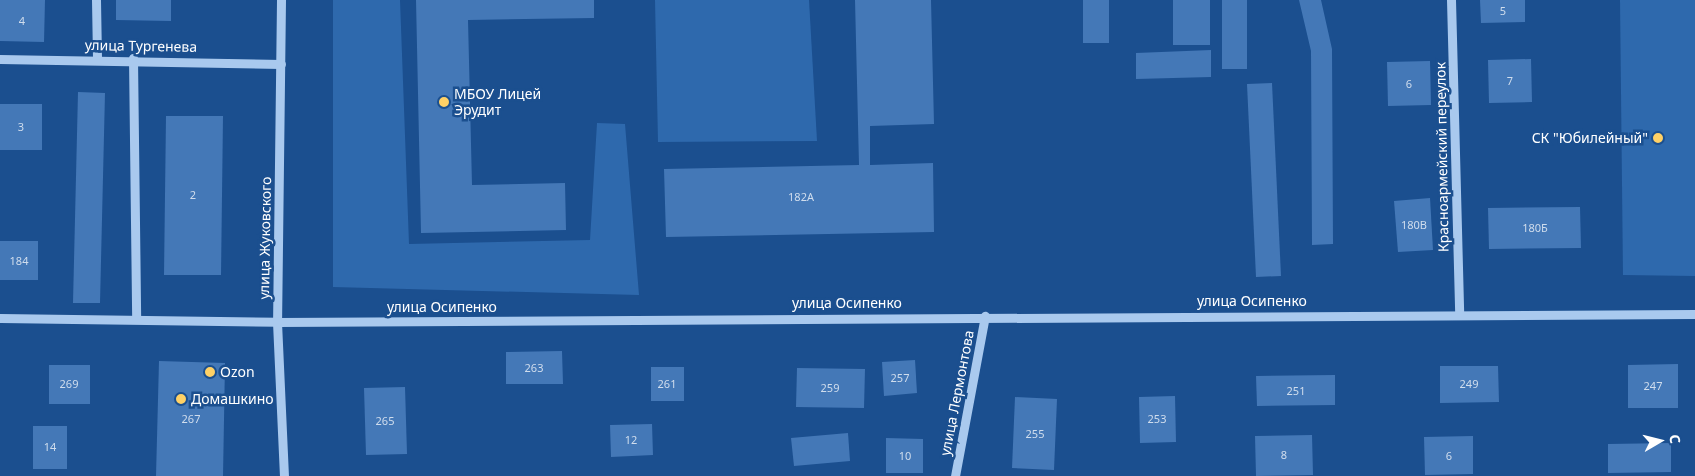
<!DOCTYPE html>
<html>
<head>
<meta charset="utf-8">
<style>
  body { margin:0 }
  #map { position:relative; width:1695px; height:476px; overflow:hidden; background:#1b4f8f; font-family:"Noto Sans",sans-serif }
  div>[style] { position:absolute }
  .green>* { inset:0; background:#2e69ad }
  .building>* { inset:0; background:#4478b7 }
  .minor>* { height:9px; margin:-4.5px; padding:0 4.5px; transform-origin:4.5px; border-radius:4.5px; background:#a9c9ee }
  .dots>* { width:14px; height:14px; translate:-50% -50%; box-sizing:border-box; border:2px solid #1b4f8f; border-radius:50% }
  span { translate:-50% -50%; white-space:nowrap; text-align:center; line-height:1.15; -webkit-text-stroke:5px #1b4f8f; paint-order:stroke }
  .number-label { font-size:11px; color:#d0dded }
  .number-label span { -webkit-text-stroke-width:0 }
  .street-label { font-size:14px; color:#fff }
  .poi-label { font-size:14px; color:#fff }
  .left { translate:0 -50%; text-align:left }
  .right { translate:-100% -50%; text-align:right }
  .north { position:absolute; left:1635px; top:416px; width:50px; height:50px; -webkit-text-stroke:4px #1b4f8f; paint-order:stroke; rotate:82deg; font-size:14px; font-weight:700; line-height:20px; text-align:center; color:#fff }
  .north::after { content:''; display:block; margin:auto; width:18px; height:22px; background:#fff; clip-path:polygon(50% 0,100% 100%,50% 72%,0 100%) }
</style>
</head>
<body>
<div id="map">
  <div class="green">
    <i style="clip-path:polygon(333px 0,400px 0,409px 244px,590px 240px,597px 123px,625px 124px,639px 295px,333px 287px)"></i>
    <i style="clip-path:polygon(655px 0,809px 0,817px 141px,658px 142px)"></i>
    <i style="clip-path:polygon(1620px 0,1695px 0,1695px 276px,1623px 275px)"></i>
  </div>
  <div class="building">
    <i style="clip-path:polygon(0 0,45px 0,44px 42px,0 41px)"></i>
    <i style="clip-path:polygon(116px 0,171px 0,171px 21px,116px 20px)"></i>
    <i style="clip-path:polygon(416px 0,594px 0,594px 18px,468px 20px,472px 185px,565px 183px,566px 230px,421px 233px)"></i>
    <i style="clip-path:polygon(855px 0,931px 0,934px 124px,870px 126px,870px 165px,933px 163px,934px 232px,666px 237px,664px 169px,859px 165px)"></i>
    <i style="clip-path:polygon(1083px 0,1109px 0,1109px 43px,1083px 43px)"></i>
    <i style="clip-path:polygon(1173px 0,1210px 0,1210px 45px,1173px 45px)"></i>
    <i style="clip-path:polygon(1222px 0,1247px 0,1247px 69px,1222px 69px)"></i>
    <i style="clip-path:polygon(1299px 0,1321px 0,1332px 49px,1333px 244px,1312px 245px,1311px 51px)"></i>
    <i style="clip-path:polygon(1480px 0,1525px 0,1525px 22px,1481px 23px)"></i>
    <i style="clip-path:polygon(1211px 50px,1211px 77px,1136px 79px,1136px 53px)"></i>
    <i style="clip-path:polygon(1531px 59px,1532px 102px,1489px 103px,1488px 60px)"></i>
    <i style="clip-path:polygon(1430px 61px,1431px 105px,1388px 106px,1387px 62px)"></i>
    <i style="clip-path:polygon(1272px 83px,1281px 276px,1256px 277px,1247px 84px)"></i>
    <i style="clip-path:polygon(78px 92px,105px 93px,100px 303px,73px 303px)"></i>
    <i style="clip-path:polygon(0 104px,42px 104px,42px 150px,0 150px)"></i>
    <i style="clip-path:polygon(166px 116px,223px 116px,221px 275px,164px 275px)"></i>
    <i style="clip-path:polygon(1430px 198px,1433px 250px,1398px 252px,1394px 201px)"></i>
    <i style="clip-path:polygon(1580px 207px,1581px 248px,1489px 249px,1488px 208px)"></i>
    <i style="clip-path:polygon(0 241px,38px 241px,38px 280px,0 280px)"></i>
    <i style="clip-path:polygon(562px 351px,563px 384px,506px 384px,506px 352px)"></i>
    <i style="clip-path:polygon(915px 360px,917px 393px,884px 396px,882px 362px)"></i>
    <i style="clip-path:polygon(159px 361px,225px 363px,223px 476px,156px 476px)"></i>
    <i style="clip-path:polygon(1678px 364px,1678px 408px,1628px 408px,1628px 365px)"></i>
    <i style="clip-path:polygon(49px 365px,90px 365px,90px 404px,49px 404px)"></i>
    <i style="clip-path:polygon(1440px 366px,1498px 366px,1499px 402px,1440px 403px)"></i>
    <i style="clip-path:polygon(651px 367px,684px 367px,684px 401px,651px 401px)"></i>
    <i style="clip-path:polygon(797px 368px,865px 369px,864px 408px,796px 407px)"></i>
    <i style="clip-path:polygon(1335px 375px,1335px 405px,1257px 406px,1256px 376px)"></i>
    <i style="clip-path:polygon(405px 387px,407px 454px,366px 455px,364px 388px)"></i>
    <i style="clip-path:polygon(1175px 396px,1176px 442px,1140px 443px,1139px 397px)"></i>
    <i style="clip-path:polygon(1015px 397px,1057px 399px,1054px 470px,1012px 468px)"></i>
    <i style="clip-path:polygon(652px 424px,653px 455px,611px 457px,610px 425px)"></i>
    <i style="clip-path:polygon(33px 426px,67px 426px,67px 469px,33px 469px)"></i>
    <i style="clip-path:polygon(848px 433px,850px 461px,794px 466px,791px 438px)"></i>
    <i style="clip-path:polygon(1312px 435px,1313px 475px,1256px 476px,1255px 436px)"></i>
    <i style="clip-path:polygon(1473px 436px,1473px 474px,1425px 475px,1424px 437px)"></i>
    <i style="clip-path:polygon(886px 438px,923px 439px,923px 473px,886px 473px)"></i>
    <i style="clip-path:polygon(1671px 443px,1671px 472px,1608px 473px,1608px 444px)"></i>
  </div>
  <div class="minor">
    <i style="left:96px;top:0;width:58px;rotate:89deg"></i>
    <i style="left:281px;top:0;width:322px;rotate:90.7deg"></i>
    <i style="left:277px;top:322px;width:154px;rotate:87.4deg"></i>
    <i style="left:1451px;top:0;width:314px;rotate:88.5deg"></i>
    <i style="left:133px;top:58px;width:260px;rotate:89.3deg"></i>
    <i style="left:0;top:59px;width:281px;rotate:1deg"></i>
    <i style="left:0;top:318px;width:277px;rotate:0.8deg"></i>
    <i style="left:277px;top:322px;width:1418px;rotate:-0.32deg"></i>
    <i style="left:955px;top:476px;width:163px;rotate:-79.4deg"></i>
  </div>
  <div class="dots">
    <i style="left:444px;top:102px;background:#ffd166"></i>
    <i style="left:1658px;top:138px;background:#ffd166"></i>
    <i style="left:210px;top:372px;background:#ffd166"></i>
    <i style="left:181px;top:399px;background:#ffd166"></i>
  </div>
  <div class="number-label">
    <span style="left:1503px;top:11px">5</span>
    <span style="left:22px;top:21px">4</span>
    <span style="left:1510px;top:81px">7</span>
    <span style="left:1409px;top:84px">6</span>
    <span style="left:21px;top:127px">3</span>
    <span style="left:193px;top:195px">2</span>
    <span style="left:801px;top:197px">182А</span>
    <span style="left:1414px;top:225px">180В</span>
    <span style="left:1535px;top:228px">180Б</span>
    <span style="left:19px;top:261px">184</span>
    <span style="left:534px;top:368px">263</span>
    <span style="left:900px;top:378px">257</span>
    <span style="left:69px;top:384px">269</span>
    <span style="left:667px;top:384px">261</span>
    <span style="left:1469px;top:384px">249</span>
    <span style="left:1653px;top:386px">247</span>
    <span style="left:830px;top:388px">259</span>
    <span style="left:1296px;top:391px">251</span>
    <span style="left:191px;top:419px">267</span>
    <span style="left:1157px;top:419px">253</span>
    <span style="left:385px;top:421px">265</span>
    <span style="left:1035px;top:434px">255</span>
    <span style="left:631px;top:440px">12</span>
    <span style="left:50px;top:447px">14</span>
    <span style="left:1284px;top:455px">8</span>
    <span style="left:905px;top:456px">10</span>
    <span style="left:1449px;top:456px">6</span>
  </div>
  <div class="street-label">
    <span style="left:141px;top:46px;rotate:1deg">улица Тургенева</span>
    <span style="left:1442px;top:157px;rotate:-91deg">Красноармейский переулок</span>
    <span style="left:265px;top:238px;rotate:-89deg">улица Жуковского</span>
    <span style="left:1252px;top:301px">улица Осипенко</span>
    <span style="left:847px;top:303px">улица Осипенко</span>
    <span style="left:442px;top:307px">улица Осипенко</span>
    <span style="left:957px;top:393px;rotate:-79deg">улица Лермонтова</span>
  </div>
  <div class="poi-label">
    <span class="left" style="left:454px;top:102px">МБОУ Лицей<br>Эрудит</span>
    <span class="right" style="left:1648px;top:138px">СК "Юбилейный"</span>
    <span class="left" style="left:220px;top:372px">Ozon</span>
    <span class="left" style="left:191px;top:399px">Домашкино</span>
  </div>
  <div class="north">С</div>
</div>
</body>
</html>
